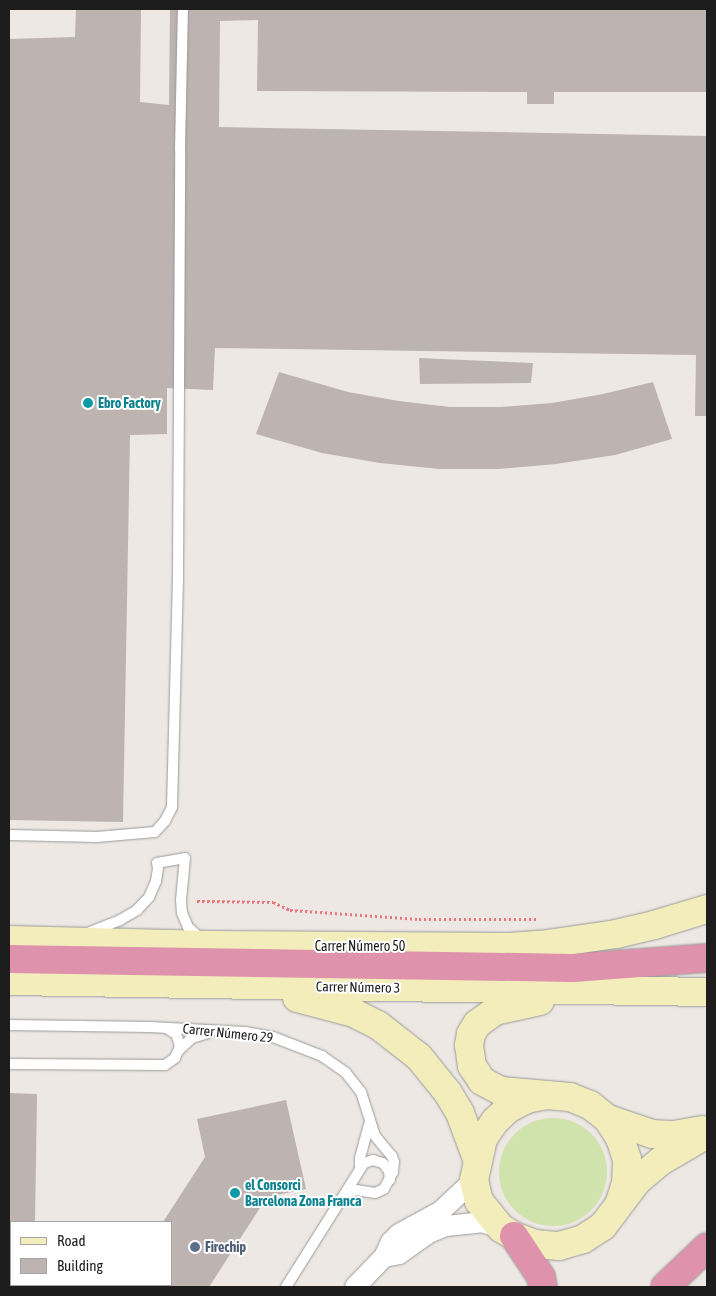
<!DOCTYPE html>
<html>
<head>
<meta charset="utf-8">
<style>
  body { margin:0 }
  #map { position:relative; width:716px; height:1296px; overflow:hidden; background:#ede8e3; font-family:"Asap Condensed",sans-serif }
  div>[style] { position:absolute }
  .grass>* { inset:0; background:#d0e3ad }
  .round { border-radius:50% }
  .building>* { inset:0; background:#bdb3b0 }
  .path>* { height:3px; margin-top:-1.5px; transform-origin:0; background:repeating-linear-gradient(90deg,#ec757c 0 2.5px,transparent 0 5px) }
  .roads { filter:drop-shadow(0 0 1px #9a9a9a) drop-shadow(0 0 1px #9a9a9a) }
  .lane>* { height:10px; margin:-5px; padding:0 5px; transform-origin:5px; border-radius:5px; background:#fff }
  .street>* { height:20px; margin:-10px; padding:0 10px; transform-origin:10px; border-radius:10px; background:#fff }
  .secondary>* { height:28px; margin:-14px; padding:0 14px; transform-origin:14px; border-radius:14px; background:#f3edbb }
  .highway>* { height:28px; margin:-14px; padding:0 14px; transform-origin:14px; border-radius:14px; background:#de92ac }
  .dots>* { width:14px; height:14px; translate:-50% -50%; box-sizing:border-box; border:2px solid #fff; border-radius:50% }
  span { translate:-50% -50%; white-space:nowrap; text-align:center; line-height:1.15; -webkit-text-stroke:4px #fff; paint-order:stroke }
  .culture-label { font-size:14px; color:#0d838f; font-weight:700 }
  .left { translate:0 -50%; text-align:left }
  .street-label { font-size:14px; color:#1d1d1d }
  .service-label { font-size:14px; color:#4e5e75; font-weight:700 }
  .frame { position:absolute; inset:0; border:10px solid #1d1d1d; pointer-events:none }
  .legend { position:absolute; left:10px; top:1221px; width:162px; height:65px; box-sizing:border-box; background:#fff; border:1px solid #a5a5a5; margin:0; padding:6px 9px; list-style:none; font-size:15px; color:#1d1d1d }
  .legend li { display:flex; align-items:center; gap:10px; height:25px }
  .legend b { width:25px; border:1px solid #a5a5a5 }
</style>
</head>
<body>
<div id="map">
  <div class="grass">
    <i class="round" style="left:499px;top:1118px;width:108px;height:108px"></i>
  </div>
  <div class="building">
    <i style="clip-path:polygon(76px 9px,141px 9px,140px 102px,169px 105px,170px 9px,707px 9px,707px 92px,554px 92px,554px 104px,527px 104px,527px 92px,257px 91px,258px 20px,220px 21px,219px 127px,707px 136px,707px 416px,695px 416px,696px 355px,215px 348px,213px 390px,167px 388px,167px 434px,130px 435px,123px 822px,9px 820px,9px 39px,75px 37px)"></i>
    <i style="clip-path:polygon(419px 358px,533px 363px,531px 383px,420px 384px)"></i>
    <i style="clip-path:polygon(279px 372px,348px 392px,399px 401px,450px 407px,501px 407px,552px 403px,603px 394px,653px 382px,672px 439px,615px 455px,556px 464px,498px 469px,439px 469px,380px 463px,322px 453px,256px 434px)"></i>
    <i style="clip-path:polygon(9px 1093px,37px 1094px,35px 1222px,11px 1222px,11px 1285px,35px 1285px,34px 1287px,9px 1287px)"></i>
    <i style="clip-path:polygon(286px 1100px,306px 1189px,267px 1197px,209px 1287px,121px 1287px,123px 1285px,171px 1285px,171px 1222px,163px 1222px,205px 1157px,197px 1119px)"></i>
  </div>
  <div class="path">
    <i style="left:197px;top:901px;width:76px;rotate:0.8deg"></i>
    <i style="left:273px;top:902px;width:19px;rotate:25deg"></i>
    <i style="left:290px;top:910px;width:129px;rotate:4deg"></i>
    <i style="left:419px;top:919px;width:117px"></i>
  </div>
  <div class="roads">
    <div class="lane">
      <i style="left:9px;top:835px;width:88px;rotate:1.3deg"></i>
      <i style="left:97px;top:837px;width:58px;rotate:-4.9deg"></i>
      <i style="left:155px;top:832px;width:15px;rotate:-48deg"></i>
      <i style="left:165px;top:821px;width:16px;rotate:-63deg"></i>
      <i style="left:172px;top:807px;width:232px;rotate:-88.5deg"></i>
      <i style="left:178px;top:575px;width:426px;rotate:-89.7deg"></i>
      <i style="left:180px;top:149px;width:140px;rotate:-88.8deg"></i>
      <i style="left:88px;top:933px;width:35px;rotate:-22deg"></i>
      <i style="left:120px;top:920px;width:20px;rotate:-30deg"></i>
      <i style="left:137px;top:910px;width:18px;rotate:-47deg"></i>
      <i style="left:149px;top:897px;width:17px;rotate:-66deg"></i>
      <i style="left:156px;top:881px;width:13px;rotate:-81deg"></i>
      <i style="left:158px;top:868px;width:5px;rotate:-101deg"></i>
      <i style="left:157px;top:863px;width:28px;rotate:-10deg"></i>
      <i style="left:185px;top:858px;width:42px;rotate:95.4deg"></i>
      <i style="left:181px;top:900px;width:13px;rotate:86deg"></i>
      <i style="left:182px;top:913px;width:15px;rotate:67deg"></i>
      <i style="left:188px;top:927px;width:18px;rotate:43deg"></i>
      <i style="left:9px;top:1025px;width:141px;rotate:0.8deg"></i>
      <i style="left:150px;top:1027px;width:95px;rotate:3deg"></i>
      <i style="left:245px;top:1032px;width:28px;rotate:10deg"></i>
      <i style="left:273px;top:1037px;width:53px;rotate:21.2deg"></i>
      <i style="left:322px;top:1056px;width:29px;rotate:35deg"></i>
      <i style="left:346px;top:1073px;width:24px;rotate:52deg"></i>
      <i style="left:361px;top:1092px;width:46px;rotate:72.3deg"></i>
      <i style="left:375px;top:1136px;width:26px;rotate:50deg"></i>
      <i style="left:392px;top:1156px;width:6px;rotate:72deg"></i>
      <i style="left:394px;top:1162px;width:10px;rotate:96deg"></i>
      <i style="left:393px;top:1172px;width:19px;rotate:118deg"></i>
      <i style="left:384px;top:1189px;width:10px;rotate:156deg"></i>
      <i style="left:375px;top:1193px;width:19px;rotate:-171deg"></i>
      <i style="left:356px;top:1190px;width:5px;rotate:158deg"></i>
      <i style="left:351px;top:1192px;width:16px;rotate:140deg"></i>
      <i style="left:179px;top:1050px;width:18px;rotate:-43deg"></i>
      <i style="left:192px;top:1038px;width:17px;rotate:-17deg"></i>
      <i style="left:9px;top:1064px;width:156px;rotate:0.4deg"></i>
      <i style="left:165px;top:1065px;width:12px;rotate:-35deg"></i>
      <i style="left:175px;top:1058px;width:13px;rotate:-67deg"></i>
      <i style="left:180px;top:1046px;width:13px;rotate:-108deg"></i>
      <i style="left:176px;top:1034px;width:12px;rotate:-149deg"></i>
      <i style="left:360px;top:1167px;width:9px;rotate:-90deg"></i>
      <i style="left:360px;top:1158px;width:34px;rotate:-75deg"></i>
      <i style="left:286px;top:1287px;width:146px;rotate:-57.8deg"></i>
      <i style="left:364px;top:1163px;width:9px;rotate:-18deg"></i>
      <i style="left:373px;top:1160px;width:10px;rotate:17deg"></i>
      <i style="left:383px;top:1163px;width:10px;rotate:53deg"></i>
      <i style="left:389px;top:1171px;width:9px;rotate:84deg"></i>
    </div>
    <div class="street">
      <i style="left:384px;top:1257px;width:15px;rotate:-11deg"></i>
      <i style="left:399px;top:1254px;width:39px;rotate:-35deg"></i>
      <i style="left:431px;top:1232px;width:16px;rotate:-22deg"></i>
      <i style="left:446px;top:1226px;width:36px;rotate:-6deg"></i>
      <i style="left:482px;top:1222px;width:20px;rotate:18deg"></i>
      <i style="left:355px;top:1287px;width:42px;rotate:-46deg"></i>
      <i style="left:384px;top:1257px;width:17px;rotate:-65deg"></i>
      <i style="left:391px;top:1242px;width:11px;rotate:-45deg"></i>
      <i style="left:399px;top:1234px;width:48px;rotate:-28.7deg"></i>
      <i style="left:441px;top:1211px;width:45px;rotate:-43.2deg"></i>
    </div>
    <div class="secondary">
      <i style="left:9px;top:940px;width:201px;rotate:1.4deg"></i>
      <i style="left:210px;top:945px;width:299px;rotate:0.4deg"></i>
      <i style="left:509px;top:947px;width:31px;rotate:-4deg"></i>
      <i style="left:540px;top:945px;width:77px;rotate:-8.2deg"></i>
      <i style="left:616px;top:934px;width:39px;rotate:-13deg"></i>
      <i style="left:654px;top:925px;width:55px;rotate:-16.8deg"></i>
      <i style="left:9px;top:981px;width:698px;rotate:0.9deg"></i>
      <i style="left:297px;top:998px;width:59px;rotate:14.7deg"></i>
      <i style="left:354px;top:1013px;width:27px;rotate:27deg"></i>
      <i style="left:378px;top:1025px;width:52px;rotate:38deg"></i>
      <i style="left:419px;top:1057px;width:46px;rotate:51.1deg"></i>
      <i style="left:448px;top:1093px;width:23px;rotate:59deg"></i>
      <i style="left:460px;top:1113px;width:49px;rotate:69.7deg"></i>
      <i style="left:540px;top:1001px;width:46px;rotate:167.5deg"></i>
      <i style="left:495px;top:1011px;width:22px;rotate:144deg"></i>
      <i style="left:477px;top:1024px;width:12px;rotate:121deg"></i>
      <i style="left:471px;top:1034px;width:11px;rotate:100deg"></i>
      <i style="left:469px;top:1045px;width:21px;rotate:82deg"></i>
      <i style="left:472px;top:1066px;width:18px;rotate:56deg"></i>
      <i style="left:482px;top:1081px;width:21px;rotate:28deg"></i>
      <i style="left:501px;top:1091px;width:69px;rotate:5deg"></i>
      <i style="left:570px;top:1097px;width:22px;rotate:22deg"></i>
      <i style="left:590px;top:1105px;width:23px;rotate:38deg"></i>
      <i style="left:608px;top:1119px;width:22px;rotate:58deg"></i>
      <i style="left:620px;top:1138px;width:22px;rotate:72deg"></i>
      <i style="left:627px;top:1159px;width:24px;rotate:92deg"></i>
      <i style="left:626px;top:1183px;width:20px;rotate:108deg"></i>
      <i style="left:547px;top:1095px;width:20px;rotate:169deg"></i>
      <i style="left:527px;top:1099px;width:20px;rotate:153deg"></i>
      <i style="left:509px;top:1108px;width:19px;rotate:137deg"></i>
      <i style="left:495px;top:1121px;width:22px;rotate:124deg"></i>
      <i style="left:483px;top:1139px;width:42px;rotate:102.4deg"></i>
      <i style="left:474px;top:1180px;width:22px;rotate:77deg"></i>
      <i style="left:479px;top:1201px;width:35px;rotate:51deg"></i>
      <i style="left:501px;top:1228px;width:15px;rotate:32deg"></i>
      <i style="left:514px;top:1236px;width:22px;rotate:21deg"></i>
      <i style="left:535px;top:1244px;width:24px;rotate:5deg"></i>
      <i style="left:559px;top:1246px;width:25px;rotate:-16deg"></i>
      <i style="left:583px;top:1239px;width:24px;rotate:-33deg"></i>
      <i style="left:603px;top:1226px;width:56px;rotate:-52.9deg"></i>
      <i style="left:637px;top:1181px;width:31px;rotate:-40deg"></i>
      <i style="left:661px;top:1161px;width:53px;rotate:-30.4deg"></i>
      <i style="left:608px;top:1119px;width:46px;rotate:18.8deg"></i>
      <i style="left:652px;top:1134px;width:22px;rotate:3deg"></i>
      <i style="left:674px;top:1135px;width:29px;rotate:-10deg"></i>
    </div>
    <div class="highway">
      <i style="left:9px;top:959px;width:564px;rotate:0.91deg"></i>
      <i style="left:573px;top:968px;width:134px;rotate:-4.3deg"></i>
      <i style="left:514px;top:1236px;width:49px;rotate:56.6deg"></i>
      <i style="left:541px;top:1277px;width:10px;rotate:79deg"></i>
      <i style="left:665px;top:1287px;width:58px;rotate:-43.6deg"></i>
    </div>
  </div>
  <div class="dots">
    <i style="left:88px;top:403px;background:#0f9aa8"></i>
    <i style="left:235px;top:1193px;background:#0f9aa8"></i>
    <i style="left:195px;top:1247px;background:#5c6f8a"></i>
  </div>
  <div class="culture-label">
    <span class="left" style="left:98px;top:403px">Ebro Factory</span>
    <span class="left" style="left:245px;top:1193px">el Consorci<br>Barcelona Zona Franca</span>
  </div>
  <div class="street-label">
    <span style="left:360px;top:946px">Carrer Número 50</span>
    <span style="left:358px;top:987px;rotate:1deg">Carrer Número 3</span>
    <span style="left:228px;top:1033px;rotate:6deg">Carrer Número 29</span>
  </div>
  <div class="service-label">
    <span class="left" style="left:205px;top:1247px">Firechip</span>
  </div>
  <div class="frame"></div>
  <ul class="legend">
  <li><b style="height:6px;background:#f3edbb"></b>Road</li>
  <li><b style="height:14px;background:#bdb3b0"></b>Building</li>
  </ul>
</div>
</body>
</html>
